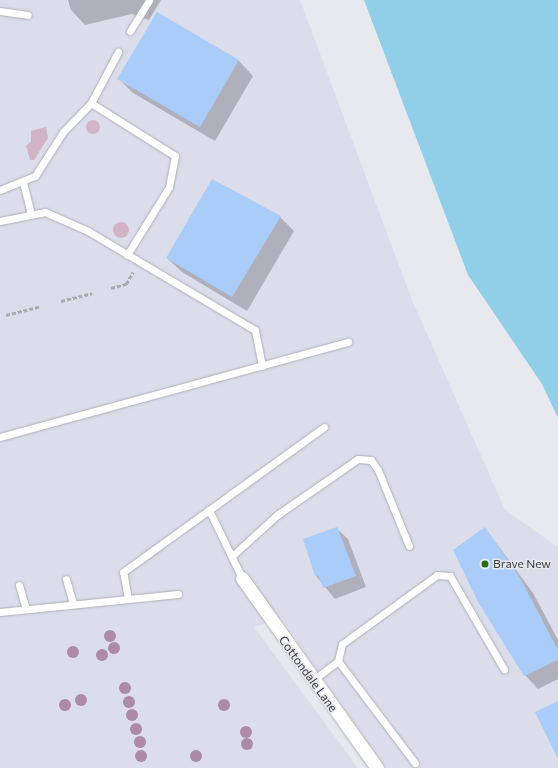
<!DOCTYPE html>
<html>
<head>
<meta charset="utf-8">
<style>
  body { margin:0 }
  #map { position:relative; width:558px; height:768px; overflow:hidden; background:#e8e8ef; font-family:Commissioner,sans-serif }
  div>[style] { position:absolute }
  .built>* { inset:0; background:#dcddeb }
  .green>* { inset:0; background:#d3b4c7 }
  .round { border-radius:50% }
  .water>* { inset:0; background:#91cfe9 }
  .shadow>* { inset:0; background:#0003 }
  .building>* { inset:0; background:#aaccf8 }
  .path>* { height:2.5px; margin-top:-1.25px; transform-origin:0; background:repeating-linear-gradient(90deg,#ababb0 0 4px,transparent 0 6px) }
  .roads { filter:drop-shadow(0 0 1px #afafb6) drop-shadow(0 0 1px #afafb6) }
  .lane>* { height:7px; margin:-3.5px; padding:0 3.5px; transform-origin:3.5px; border-radius:3.5px; background:#fff }
  .street>* { height:13px; margin:-6.5px; padding:0 6.5px; transform-origin:6.5px; border-radius:6.5px; background:#fff }
  .trees>* { width:12px; height:12px; margin:-6px; border-radius:50%; background:#ad8aa5 }
  .dots>* { width:11px; height:11px; translate:-50% -50%; box-sizing:border-box; border:2px solid #e8e8ef; border-radius:50% }
  span { translate:-50% -50%; white-space:nowrap; text-align:center; line-height:1.15; -webkit-text-stroke:3px #e8e8ef; paint-order:stroke }
  .poi-label { font-size:12px; color:#3c3c3e }
  .left { translate:0 -50%; text-align:left }
  .street-label { font-size:12px; color:#3c3c3e }
</style>
</head>
<body>
<div id="map">
  <div class="built">
    <i style="clip-path:polygon(0 0,300px 0,412px 300px,505px 510px,558px 547px,558px 768px,386px 768px,281px 618px,254px 627px,358px 768px,0 768px)"></i>
  </div>
  <div class="green">
    <i class="round" style="left:86px;top:120px;width:14px;height:14px"></i>
    <i style="clip-path:polygon(46px 127px,48px 138px,34px 160px,30px 160px,26px 146px,31px 141px,31px 131px)"></i>
    <i class="round" style="left:113px;top:222px;width:16px;height:16px"></i>
  </div>
  <div class="water">
    <i style="clip-path:polygon(364px 0,558px 0,558px 418px,542px 384px,468px 275px)"></i>
  </div>
  <div class="shadow">
    <i style="clip-path:polygon(68px 0,161px 0,149px 20px,132px 14px,85px 25px,71px 10px)"></i>
    <i style="clip-path:polygon(157px 14px,239px 61px,253px 76px,215px 141px,133px 93px,119px 79px)"></i>
    <i style="clip-path:polygon(280px 217px,294px 231px,247px 311px,182px 272px,167px 258px)"></i>
    <i style="clip-path:polygon(336px 528px,348px 539px,366px 587px,335px 599px,316px 576px)"></i>
    <i style="clip-path:polygon(485px 528px,533px 593px,558px 640px,558px 679px,538px 689px,525px 675px)"></i>
  </div>
  <div class="building">
    <i style="clip-path:polygon(157px 12px,239px 60px,200px 127px,117px 79px)"></i>
    <i style="clip-path:polygon(212px 179px,281px 216px,232px 297px,166px 258px)"></i>
    <i style="clip-path:polygon(337px 527px,356px 576px,323px 588px,318px 575px,315px 576px,303px 539px)"></i>
    <i style="clip-path:polygon(485px 527px,520px 578px,558px 650px,558px 660px,524px 676px,478px 602px,453px 550px)"></i>
    <i style="clip-path:polygon(558px 701px,558px 759px,535px 712px)"></i>
  </div>
  <div class="path">
    <i style="left:111px;top:288px;width:16px;rotate:-15deg"></i>
    <i style="left:126px;top:284px;width:14px;rotate:-60deg"></i>
    <i style="left:61px;top:301px;width:32px;rotate:-14deg"></i>
    <i style="left:6px;top:315px;width:36px;rotate:-14deg"></i>
  </div>
  <div class="roads">
    <div class="lane">
      <i style="left:0;top:11px;width:28px;rotate:8deg"></i>
      <i style="left:130px;top:31px;width:36px;rotate:-58deg"></i>
      <i style="left:91px;top:103px;width:58px;rotate:-62.1deg"></i>
      <i style="left:23px;top:182px;width:33px;rotate:76deg"></i>
      <i style="left:0;top:190px;width:38px;rotate:-22deg"></i>
      <i style="left:35px;top:176px;width:52px;rotate:-57.5deg"></i>
      <i style="left:63px;top:132px;width:40px;rotate:-46deg"></i>
      <i style="left:91px;top:103px;width:99px;rotate:32.2deg"></i>
      <i style="left:175px;top:156px;width:32px;rotate:101deg"></i>
      <i style="left:169px;top:187px;width:80px;rotate:121.7deg"></i>
      <i style="left:0;top:221px;width:46px;rotate:-11.3deg"></i>
      <i style="left:45px;top:212px;width:47px;rotate:23.8deg"></i>
      <i style="left:88px;top:231px;width:194px;rotate:30.7deg"></i>
      <i style="left:255px;top:330px;width:37px;rotate:79deg"></i>
      <i style="left:0;top:437px;width:361px;rotate:-15.3deg"></i>
      <i style="left:209px;top:510px;width:76px;rotate:64.1deg"></i>
      <i style="left:232px;top:556px;width:61px;rotate:-42.3deg"></i>
      <i style="left:277px;top:515px;width:98px;rotate:-34.7deg"></i>
      <i style="left:358px;top:459px;width:13px;rotate:4deg"></i>
      <i style="left:371px;top:460px;width:12px;rotate:55deg"></i>
      <i style="left:378px;top:470px;width:82px;rotate:67.8deg"></i>
      <i style="left:66px;top:579px;width:26px;rotate:74deg"></i>
      <i style="left:19px;top:585px;width:25px;rotate:74deg"></i>
      <i style="left:128px;top:599px;width:27px;rotate:-100deg"></i>
      <i style="left:123px;top:572px;width:248px;rotate:-35.8deg"></i>
      <i style="left:0;top:612px;width:179px;rotate:-5.8deg"></i>
      <i style="left:338px;top:661px;width:128px;rotate:53deg"></i>
      <i style="left:313px;top:680px;width:31px;rotate:-37deg"></i>
      <i style="left:338px;top:661px;width:17px;rotate:-77deg"></i>
      <i style="left:342px;top:644px;width:117px;rotate:-36deg"></i>
      <i style="left:437px;top:575px;width:13px;rotate:4deg"></i>
      <i style="left:450px;top:576px;width:108px;rotate:59.9deg"></i>
    </div>
    <div class="street">
      <i style="left:242px;top:578px;width:233px;rotate:54.6deg"></i>
    </div>
  </div>
  <div class="trees">
    <i style="left:110px;top:636px"></i>
    <i style="left:114px;top:648px"></i>
    <i style="left:73px;top:652px"></i>
    <i style="left:102px;top:655px"></i>
    <i style="left:125px;top:688px"></i>
    <i style="left:81px;top:700px"></i>
    <i style="left:129px;top:702px"></i>
    <i style="left:65px;top:705px"></i>
    <i style="left:224px;top:705px"></i>
    <i style="left:132px;top:715px"></i>
    <i style="left:136px;top:729px"></i>
    <i style="left:246px;top:732px"></i>
    <i style="left:140px;top:742px"></i>
    <i style="left:247px;top:744px"></i>
    <i style="left:141px;top:756px"></i>
    <i style="left:196px;top:756px"></i>
  </div>
  <div class="dots">
    <i style="left:485px;top:564px;background:#216d10"></i>
  </div>
  <div class="poi-label">
    <span class="left" style="left:493px;top:564px">Brave New</span>
  </div>
  <div class="street-label">
    <span style="left:308px;top:674px;rotate:54deg">Cottondale Lane</span>
  </div>
</div>
</body>
</html>
